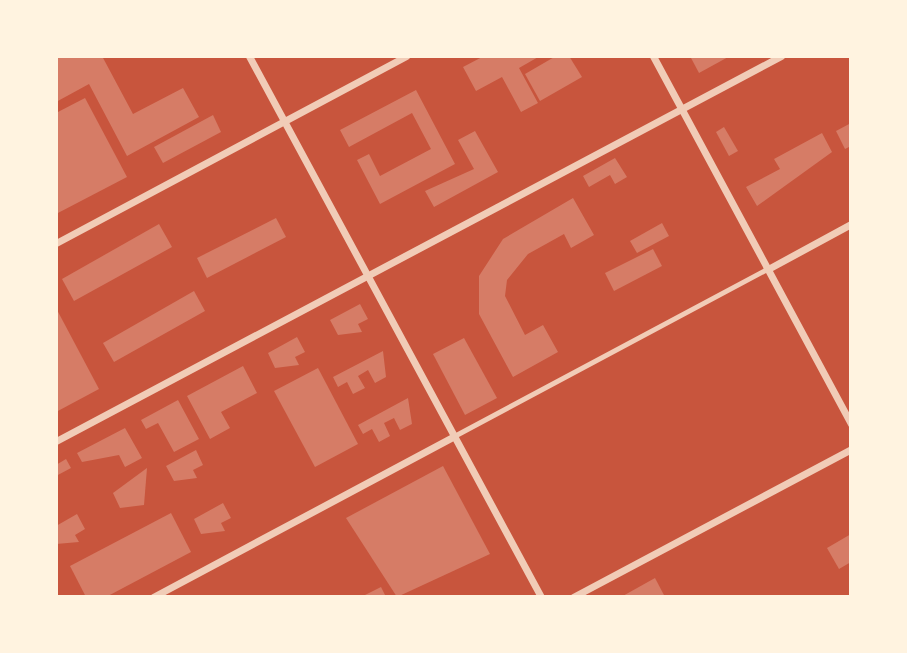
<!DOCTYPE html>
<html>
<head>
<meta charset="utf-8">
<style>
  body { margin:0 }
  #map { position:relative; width:907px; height:653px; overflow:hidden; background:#c8553d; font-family:"Times New Roman",serif }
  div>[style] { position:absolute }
  .building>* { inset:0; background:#d67c66 }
  .pedestrian>* { height:5px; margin:-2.5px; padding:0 2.5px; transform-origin:2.5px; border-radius:2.5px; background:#f1ccb7 }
  .minor>* { height:7px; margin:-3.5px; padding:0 3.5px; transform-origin:3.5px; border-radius:3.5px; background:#f1ccb7 }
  span { translate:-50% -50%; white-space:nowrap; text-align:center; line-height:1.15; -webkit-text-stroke:6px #fff3e0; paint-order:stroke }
  .frame { position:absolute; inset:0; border:58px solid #fff3e0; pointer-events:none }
</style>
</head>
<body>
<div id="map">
  <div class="building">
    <i style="clip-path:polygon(102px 56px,133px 114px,183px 88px,199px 117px,127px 156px,89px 84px,56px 102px,56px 57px)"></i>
    <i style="clip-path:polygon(484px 56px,540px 56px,519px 68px,538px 103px,521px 112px,502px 77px,476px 91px,463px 67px)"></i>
    <i style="clip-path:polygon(556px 56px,569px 56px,582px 77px,540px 101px,525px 74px)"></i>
    <i style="clip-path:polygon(690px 56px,730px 56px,699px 73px)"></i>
    <i style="clip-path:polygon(416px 90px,455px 164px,380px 204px,357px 160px,369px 154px,380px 176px,431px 149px,412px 113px,349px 147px,340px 130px)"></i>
    <i style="clip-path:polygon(85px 98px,127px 177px,56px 214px,56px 113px)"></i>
    <i style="clip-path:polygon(213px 115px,221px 132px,163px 163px,154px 147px)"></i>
    <i style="clip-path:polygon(851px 123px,851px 146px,845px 149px,836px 131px)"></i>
    <i style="clip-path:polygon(724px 127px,738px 151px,729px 156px,716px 132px)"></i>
    <i style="clip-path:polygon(475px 131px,498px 172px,434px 207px,425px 191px,474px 169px,458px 140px)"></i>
    <i style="clip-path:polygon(822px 133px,832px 152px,757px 206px,746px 187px,780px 169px,774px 159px)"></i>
    <i style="clip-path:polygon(615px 158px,627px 177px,615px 184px,610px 175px,589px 187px,583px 176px)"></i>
    <i style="clip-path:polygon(573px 198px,594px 235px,571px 248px,564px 234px,528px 254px,507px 280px,505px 296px,525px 335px,543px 325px,558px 352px,513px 377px,479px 314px,479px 276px,503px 239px)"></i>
    <i style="clip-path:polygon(276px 218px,286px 237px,207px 278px,197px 258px)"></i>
    <i style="clip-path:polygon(662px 223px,669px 236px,637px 253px,630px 241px)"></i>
    <i style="clip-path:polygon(159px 224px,172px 247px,74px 301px,62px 279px)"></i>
    <i style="clip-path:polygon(653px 249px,662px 266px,614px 291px,605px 273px)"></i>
    <i style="clip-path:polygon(194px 291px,205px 311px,114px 362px,103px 343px)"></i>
    <i style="clip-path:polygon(360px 304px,368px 319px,358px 324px,362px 332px,338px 335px,330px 320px)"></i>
    <i style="clip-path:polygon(56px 308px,99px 389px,56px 412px)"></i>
    <i style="clip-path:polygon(297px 337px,305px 352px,295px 357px,299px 365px,275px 368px,268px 353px)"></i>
    <i style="clip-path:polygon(464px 338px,497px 398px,465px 415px,433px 354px)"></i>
    <i style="clip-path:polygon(383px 351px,386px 377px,375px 383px,368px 370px,358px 376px,365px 388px,353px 394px,347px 382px,338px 387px,333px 377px)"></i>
    <i style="clip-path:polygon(243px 366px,257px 393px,221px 412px,230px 428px,210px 439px,187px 396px)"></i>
    <i style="clip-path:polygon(318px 368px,358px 444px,315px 467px,274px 391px)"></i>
    <i style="clip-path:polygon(408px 398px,412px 424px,400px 430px,394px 418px,384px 423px,390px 436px,379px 442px,372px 429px,363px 434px,358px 425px)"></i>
    <i style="clip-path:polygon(178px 400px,199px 439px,174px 452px,158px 423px,146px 429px,141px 420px)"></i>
    <i style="clip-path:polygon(125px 428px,142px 458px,125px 467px,119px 455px,82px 462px,77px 453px)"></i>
    <i style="clip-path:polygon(196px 450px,203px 465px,193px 470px,197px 478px,174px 481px,166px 466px)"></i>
    <i style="clip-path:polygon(66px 459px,71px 468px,56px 476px,56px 465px)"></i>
    <i style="clip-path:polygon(443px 466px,490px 554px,397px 597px,346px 518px)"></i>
    <i style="clip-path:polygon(147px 468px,144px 505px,120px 508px,113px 493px)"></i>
    <i style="clip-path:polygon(223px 503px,231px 518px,221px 523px,225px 531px,201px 534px,194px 519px)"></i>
    <i style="clip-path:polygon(171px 513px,191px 552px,106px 597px,86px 597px,70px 566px)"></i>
    <i style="clip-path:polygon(77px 514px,85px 529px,75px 535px,79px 542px,56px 544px,56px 526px)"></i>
    <i style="clip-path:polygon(851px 534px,851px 562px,839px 569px,827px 548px)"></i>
    <i style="clip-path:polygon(655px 578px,665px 597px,621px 597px)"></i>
    <i style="clip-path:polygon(381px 587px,386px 597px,361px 597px)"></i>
  </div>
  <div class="pedestrian">
    <i style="left:454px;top:436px;width:355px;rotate:-28.1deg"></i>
  </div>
  <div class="minor">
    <i style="left:249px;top:56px;width:615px;rotate:61.64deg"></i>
    <i style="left:653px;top:56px;width:418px;rotate:61.7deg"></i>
    <i style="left:56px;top:243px;width:397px;rotate:-28.1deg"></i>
    <i style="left:768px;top:269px;width:94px;rotate:-28.5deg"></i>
    <i style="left:56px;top:441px;width:821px;rotate:-27.97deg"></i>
    <i style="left:153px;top:597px;width:341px;rotate:-28.1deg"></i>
    <i style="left:573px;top:597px;width:315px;rotate:-28deg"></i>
  </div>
  <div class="frame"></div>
</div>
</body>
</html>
